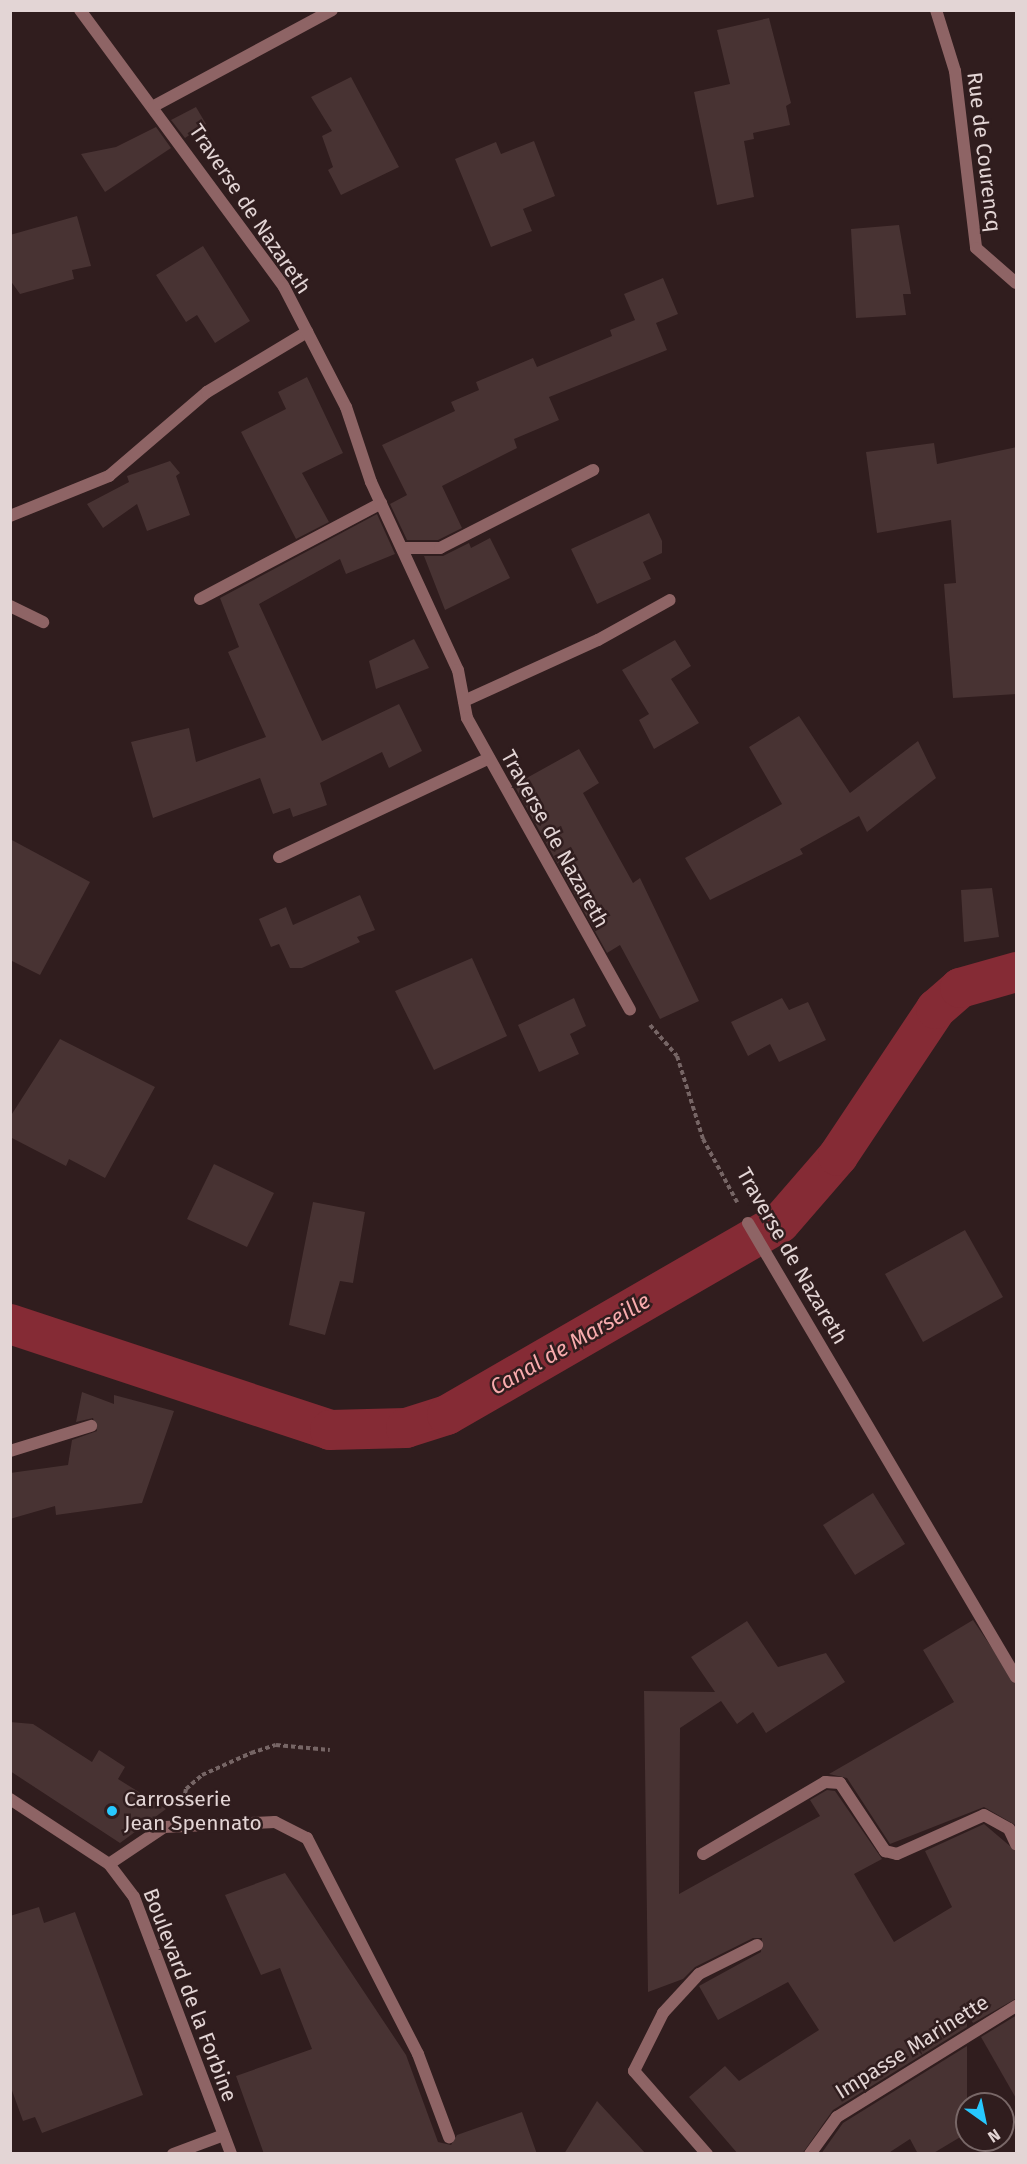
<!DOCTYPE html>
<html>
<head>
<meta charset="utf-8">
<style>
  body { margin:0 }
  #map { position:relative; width:1027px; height:2164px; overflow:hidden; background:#301d1e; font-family:"Fira Sans",sans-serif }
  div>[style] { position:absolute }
  .canal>* { height:40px; margin:-20px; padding:0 20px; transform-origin:20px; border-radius:20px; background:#852b35 }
  .building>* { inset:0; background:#483333 }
  .path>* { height:4px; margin-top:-2px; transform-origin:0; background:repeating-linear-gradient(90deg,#766565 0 4.5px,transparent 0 7.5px) }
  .service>* { height:12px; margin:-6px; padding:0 6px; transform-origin:6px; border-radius:6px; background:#8e6465 }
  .minor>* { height:12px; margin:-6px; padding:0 6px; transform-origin:6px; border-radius:6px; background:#8e6465 }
  .dots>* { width:16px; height:16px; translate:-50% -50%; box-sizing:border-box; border:3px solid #301d1e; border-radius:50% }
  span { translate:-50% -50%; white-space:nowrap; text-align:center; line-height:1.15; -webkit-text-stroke:5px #301d1e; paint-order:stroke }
  .street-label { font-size:21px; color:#e3d5d5 }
  .poi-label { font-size:21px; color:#e3d5d5 }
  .left { translate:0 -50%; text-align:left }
  .water-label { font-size:22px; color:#f8abad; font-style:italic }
  .frame { position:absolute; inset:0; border:12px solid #e3d5d5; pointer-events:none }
  .north { position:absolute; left:955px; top:2092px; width:60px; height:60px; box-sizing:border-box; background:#301d1e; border:2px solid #786767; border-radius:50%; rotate:147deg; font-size:16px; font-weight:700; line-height:24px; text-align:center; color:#e3d5d5 }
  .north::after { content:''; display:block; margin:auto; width:21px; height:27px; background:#27c8fe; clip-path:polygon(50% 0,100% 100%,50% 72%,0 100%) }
</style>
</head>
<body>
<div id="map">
  <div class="canal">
    <i style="left:10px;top:1324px;width:337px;rotate:18.3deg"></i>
    <i style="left:330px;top:1430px;width:76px;rotate:-1.5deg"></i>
    <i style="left:406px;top:1428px;width:43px;rotate:-17.6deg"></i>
    <i style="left:447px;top:1415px;width:384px;rotate:-30deg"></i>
    <i style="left:780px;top:1223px;width:89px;rotate:-49.1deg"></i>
    <i style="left:838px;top:1156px;width:177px;rotate:-56.3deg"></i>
    <i style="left:936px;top:1009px;width:32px;rotate:-41deg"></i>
    <i style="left:960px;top:988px;width:58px;rotate:-15.9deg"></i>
  </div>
  <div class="building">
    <i style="clip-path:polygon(769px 18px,791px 103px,786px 106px,790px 125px,753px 133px,754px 139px,744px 141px,754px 197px,717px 205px,694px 92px,730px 84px,717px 30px)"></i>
    <i style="clip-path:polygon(351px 77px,399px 167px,341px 195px,328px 170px,333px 167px,322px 136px,332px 131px,311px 97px)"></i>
    <i style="clip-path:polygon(196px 107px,206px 124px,185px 138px,171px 120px)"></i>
    <i style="clip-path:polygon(156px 127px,171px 148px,105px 192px,81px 154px,116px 147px)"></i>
    <i style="clip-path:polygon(534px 141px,555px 196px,523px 209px,532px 231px,491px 247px,455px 159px,496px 142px,501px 154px)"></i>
    <i style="clip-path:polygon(77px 216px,91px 266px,72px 270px,74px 279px,20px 294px,10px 280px,10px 235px)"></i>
    <i style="clip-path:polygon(899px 225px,911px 294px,903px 294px,906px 315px,856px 318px,851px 229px)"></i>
    <i style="clip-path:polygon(203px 246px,250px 321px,215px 343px,197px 315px,186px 322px,156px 275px)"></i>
    <i style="clip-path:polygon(663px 278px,678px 314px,656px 323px,667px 350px,549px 397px,559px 420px,514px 439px,517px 448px,442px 486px,462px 528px,438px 540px,407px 540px,390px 504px,407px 495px,382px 445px,455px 411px,451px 402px,479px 390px,476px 382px,533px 358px,537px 367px,612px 336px,610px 330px,635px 320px,624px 294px)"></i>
    <i style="clip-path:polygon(307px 377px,343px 453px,302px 473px,329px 522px,296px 539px,241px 432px,286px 409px,278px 392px)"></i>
    <i style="clip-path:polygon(934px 443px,937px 464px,1017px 447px,1017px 694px,953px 698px,944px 584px,956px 583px,951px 520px,877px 533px,866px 452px)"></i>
    <i style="clip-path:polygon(170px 461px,180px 473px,176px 476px,190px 515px,147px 531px,137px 504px,103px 528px,87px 504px,129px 482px,127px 476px)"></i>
    <i style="clip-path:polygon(649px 513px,662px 541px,662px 553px,643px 562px,651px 579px,597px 604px,571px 549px)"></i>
    <i style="clip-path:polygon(377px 514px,395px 554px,346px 574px,340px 559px,259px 604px,322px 741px,399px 704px,422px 751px,389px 768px,382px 752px,320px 783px,327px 805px,293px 817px,290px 808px,273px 814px,260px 778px,153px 818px,131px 742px,189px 728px,196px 762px,266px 737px,228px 652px,239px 647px,220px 598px)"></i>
    <i style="clip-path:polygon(490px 538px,510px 578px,445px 610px,424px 556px,443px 556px,469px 543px,471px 548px)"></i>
    <i style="clip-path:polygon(414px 639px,429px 668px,376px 689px,369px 661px)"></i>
    <i style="clip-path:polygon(675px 640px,691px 666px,671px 679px,699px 723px,654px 749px,639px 720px,649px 714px,622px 670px)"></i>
    <i style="clip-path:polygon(799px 716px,850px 793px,918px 741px,936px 778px,867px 832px,859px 816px,800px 849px,803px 854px,710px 900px,685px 858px,782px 804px,749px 747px)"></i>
    <i style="clip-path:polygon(579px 749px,599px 783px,583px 793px,633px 883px,640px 878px,699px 1001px,660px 1019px,620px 945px,607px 953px,514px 785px)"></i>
    <i style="clip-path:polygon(10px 839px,90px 882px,40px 975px,10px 960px)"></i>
    <i style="clip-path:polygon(992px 888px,999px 937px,964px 942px,961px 890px)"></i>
    <i style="clip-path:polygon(360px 895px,375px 930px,357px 937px,360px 942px,302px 968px,290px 968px,279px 944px,271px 947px,259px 919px,286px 907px,293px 925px)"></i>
    <i style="clip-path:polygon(472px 958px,507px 1036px,434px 1070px,395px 991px)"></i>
    <i style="clip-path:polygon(574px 998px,586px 1026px,570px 1034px,579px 1054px,539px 1072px,518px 1025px)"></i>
    <i style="clip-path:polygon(782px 998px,789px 1010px,808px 1002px,826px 1040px,779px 1062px,770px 1044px,748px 1056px,731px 1022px)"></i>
    <i style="clip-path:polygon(60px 1039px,155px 1087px,105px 1178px,69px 1159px,66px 1166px,10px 1137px,10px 1117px)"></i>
    <i style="clip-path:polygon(214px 1164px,274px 1193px,247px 1247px,187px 1219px)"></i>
    <i style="clip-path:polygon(313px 1202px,365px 1212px,353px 1283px,340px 1281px,325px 1335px,289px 1325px)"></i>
    <i style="clip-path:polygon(965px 1230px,1003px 1297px,923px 1342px,885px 1274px)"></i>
    <i style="clip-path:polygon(82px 1392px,114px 1404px,114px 1395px,174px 1411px,142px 1503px,56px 1515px,55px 1506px,10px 1519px,10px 1473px,68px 1465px,72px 1440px,97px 1431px,93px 1418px,76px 1422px)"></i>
    <i style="clip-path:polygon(873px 1493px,905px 1544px,855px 1575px,823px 1525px)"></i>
    <i style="clip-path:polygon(973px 1620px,1017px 1685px,1017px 1826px,984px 1807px,890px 1844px,847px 1778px,829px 1774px,954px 1702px,923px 1650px)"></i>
    <i style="clip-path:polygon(747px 1621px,778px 1667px,826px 1653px,845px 1682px,766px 1733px,753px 1712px,737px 1724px,721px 1701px,680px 1728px,679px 1894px,820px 1816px,810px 1800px,827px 1790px,835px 1791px,882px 1859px,854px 1874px,894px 1942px,952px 1907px,925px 1851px,984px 1824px,1017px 1852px,1017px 1998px,973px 2023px,967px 2013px,967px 2027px,833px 2110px,802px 2154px,738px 2154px,689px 2097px,725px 2066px,739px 2081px,819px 2030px,788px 1982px,718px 2020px,699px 1986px,761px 1952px,762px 1938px,753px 1938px,695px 1967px,683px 1979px,648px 1992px,644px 1691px,715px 1692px,691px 1657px)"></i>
    <i style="clip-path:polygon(10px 1722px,33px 1724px,92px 1762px,99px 1750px,125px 1767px,118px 1779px,166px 1809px,120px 1843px,10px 1771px)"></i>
    <i style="clip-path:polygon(285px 1873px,406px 2055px,438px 2142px,451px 2145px,457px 2135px,522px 2112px,537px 2154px,264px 2154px,236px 2076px,312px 2049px,280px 1968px,261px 1975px,225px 1895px)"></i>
    <i style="clip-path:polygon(39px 1907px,44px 1923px,75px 1912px,143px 2095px,42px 2133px,35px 2117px,23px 2121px,10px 2085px,10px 1916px)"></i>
    <i style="clip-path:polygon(1017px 2015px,1017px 2100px,981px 2037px)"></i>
    <i style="clip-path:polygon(967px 2046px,967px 2133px,932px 2154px,918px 2154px,910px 2139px,887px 2154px,821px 2154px,843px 2123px)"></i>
    <i style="clip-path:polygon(597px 2101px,646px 2154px,564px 2154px)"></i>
  </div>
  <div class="path">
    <i style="left:650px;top:1025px;width:41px;rotate:48.9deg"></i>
    <i style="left:677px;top:1056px;width:87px;rotate:72.6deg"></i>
    <i style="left:703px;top:1139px;width:72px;rotate:61.6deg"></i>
    <i style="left:184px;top:1801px;width:12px;rotate:-81deg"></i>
    <i style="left:186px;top:1789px;width:21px;rotate:-41deg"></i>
    <i style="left:202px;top:1775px;width:54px;rotate:-24.2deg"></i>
    <i style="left:251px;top:1753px;width:26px;rotate:-18deg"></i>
    <i style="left:276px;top:1745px;width:54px;rotate:5.3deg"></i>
  </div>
  <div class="service">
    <i style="left:10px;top:516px;width:107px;rotate:-22deg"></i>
    <i style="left:109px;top:476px;width:129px;rotate:-40.6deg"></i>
    <i style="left:207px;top:392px;width:117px;rotate:-31deg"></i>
    <i style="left:402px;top:548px;width:38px"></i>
    <i style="left:440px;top:548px;width:172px;rotate:-27deg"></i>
    <i style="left:200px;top:599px;width:205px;rotate:-27.9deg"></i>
    <i style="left:10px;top:606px;width:37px;rotate:26deg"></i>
    <i style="left:464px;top:701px;width:147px;rotate:-24.5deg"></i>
    <i style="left:598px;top:640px;width:82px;rotate:-29.1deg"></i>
    <i style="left:279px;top:857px;width:232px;rotate:-25.2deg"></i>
    <i style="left:10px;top:1451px;width:85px;rotate:-17.2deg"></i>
    <i style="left:703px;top:1854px;width:142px;rotate:-30.5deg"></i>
    <i style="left:825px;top:1782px;width:15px;rotate:4deg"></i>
    <i style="left:840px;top:1783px;width:82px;rotate:56.5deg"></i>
    <i style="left:885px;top:1851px;width:12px;rotate:14deg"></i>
    <i style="left:897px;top:1854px;width:95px;rotate:-24.1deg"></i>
    <i style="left:984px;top:1815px;width:29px;rotate:29deg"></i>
    <i style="left:1009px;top:1829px;width:17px;rotate:65deg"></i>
    <i style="left:109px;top:1864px;width:66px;rotate:-33.9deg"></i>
    <i style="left:164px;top:1827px;width:111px;rotate:-2.6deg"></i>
    <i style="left:275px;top:1822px;width:36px;rotate:27deg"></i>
    <i style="left:307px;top:1838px;width:243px;rotate:62.8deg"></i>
    <i style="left:418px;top:2054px;width:89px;rotate:69.5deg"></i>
    <i style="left:634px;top:2071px;width:65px;rotate:-63.4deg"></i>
    <i style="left:663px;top:2013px;width:53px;rotate:-47.3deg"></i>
    <i style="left:699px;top:1974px;width:65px;rotate:-26.6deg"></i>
    <i style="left:173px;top:2154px;width:54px;rotate:-20.4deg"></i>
    <i style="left:810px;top:2154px;width:46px;rotate:-53.9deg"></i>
    <i style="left:837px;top:2117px;width:211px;rotate:-31.8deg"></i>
  </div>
  <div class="minor">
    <i style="left:80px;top:10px;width:344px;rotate:53.6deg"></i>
    <i style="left:284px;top:287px;width:135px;rotate:62.7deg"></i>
    <i style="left:346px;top:407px;width:79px;rotate:71.6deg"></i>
    <i style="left:371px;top:482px;width:207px;rotate:65.2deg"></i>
    <i style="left:458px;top:670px;width:49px;rotate:79.4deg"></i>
    <i style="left:467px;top:718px;width:334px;rotate:60.8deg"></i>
    <i style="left:936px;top:10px;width:64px;rotate:72.7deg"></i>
    <i style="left:955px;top:71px;width:178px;rotate:83.2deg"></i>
    <i style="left:976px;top:248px;width:53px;rotate:41.2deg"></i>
    <i style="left:154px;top:106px;width:202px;rotate:-28.3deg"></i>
    <i style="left:748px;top:1223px;width:527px;rotate:59.45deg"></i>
    <i style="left:10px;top:1799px;width:118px;rotate:33.3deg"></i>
    <i style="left:109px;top:1864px;width:41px;rotate:52.9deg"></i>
    <i style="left:134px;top:1897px;width:275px;rotate:69.3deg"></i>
    <i style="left:634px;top:2071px;width:111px;rotate:48.7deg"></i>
  </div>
  <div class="dots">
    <i style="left:112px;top:1811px;background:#27c8fe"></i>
  </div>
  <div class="street-label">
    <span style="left:984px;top:152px;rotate:83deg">Rue de Courencq</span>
    <span style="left:250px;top:209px;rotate:56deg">Traverse de Nazareth</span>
    <span style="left:555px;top:839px;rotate:61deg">Traverse de Nazareth</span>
    <span style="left:792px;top:1256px;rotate:60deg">Traverse de Nazareth</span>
    <span style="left:190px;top:1995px;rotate:69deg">Boulevard de la Forbine</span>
    <span style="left:912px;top:2047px;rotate:-32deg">Impasse Marinette</span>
  </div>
  <div class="poi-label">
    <span class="left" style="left:124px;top:1811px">Carrosserie<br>Jean Spennato</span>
  </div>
  <div class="water-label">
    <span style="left:570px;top:1344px;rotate:-30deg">Canal de Marseille</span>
  </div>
  <div class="frame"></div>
  <div class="north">N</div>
</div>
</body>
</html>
